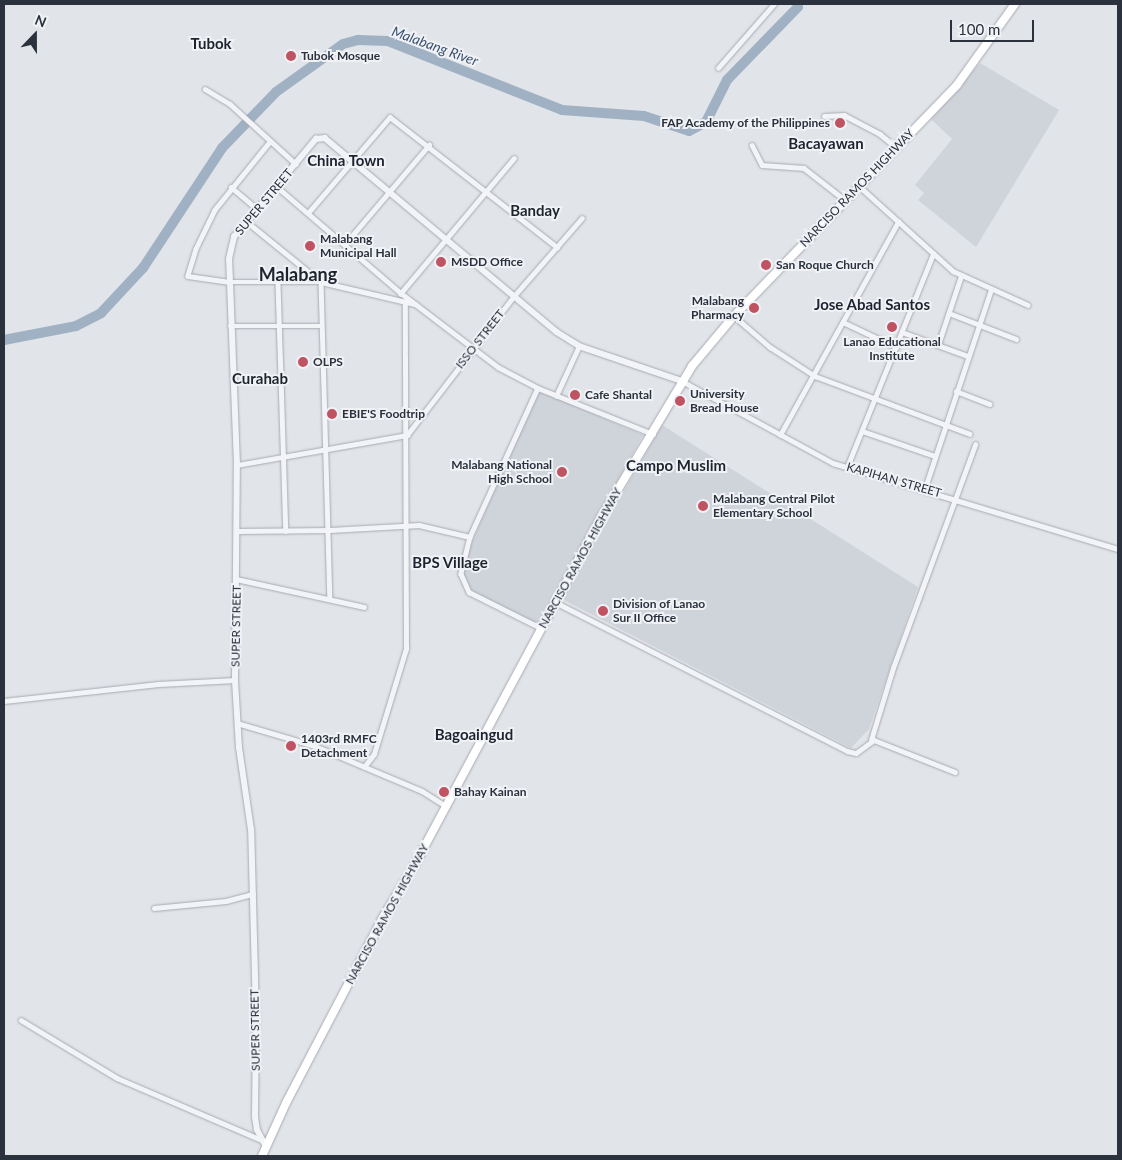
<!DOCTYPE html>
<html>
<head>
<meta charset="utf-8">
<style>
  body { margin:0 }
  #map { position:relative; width:1122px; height:1160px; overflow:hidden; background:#e1e4e8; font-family:Lato,sans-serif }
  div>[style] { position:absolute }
  .built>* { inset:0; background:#cfd3da }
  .river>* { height:10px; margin:-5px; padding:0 5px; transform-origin:5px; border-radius:5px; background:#a0b1c4 }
  .roads { filter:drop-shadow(0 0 1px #a7abb2) drop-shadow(0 0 1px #a7abb2) }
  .minor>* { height:4.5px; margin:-2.25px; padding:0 2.25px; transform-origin:2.25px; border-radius:2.25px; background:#f3f4f7 }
  .tertiary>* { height:5.5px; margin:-2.75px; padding:0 2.75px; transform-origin:2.75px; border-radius:2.75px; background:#f3f4f7 }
  .trunk>* { height:8px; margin:-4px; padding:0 4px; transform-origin:4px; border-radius:4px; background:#fff }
  .dots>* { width:14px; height:14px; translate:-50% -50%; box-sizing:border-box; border:2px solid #f0f2f6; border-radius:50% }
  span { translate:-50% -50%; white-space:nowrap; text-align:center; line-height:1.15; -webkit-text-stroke:4px #f0f2f6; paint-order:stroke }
  .poi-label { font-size:12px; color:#2b323e; font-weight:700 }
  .left { translate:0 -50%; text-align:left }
  .right { translate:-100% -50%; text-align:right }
  .street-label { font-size:12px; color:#2b323e }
  .water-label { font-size:14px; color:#39506d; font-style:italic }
  .quarter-label { font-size:15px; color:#1d232f; font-weight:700 }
  .district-label { font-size:18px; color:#1d232f; font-weight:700 }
  .frame { position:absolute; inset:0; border:5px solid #2b323e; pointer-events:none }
  .north { position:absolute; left:10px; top:10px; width:50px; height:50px; -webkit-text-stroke:4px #f0f2f6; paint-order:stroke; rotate:22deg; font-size:14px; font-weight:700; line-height:20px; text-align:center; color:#2b323e }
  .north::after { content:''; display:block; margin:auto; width:18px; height:22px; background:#2b323e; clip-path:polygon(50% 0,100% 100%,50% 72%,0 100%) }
  .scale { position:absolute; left:950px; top:20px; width:84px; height:22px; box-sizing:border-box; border:2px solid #2b323e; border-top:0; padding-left:6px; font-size:15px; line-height:18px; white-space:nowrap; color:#2b323e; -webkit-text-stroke:4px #f0f2f6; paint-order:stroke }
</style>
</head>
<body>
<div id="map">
  <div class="built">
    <i style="clip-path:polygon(980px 63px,1059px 110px,976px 247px,918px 200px,924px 193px,915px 185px,952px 139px,931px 119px)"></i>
    <i style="clip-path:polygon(539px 391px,643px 435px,538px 625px,469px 590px,462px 574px,468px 551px)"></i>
    <i style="clip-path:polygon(662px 425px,918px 587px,869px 729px,851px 748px,562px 599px)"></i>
  </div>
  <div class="river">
    <i style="left:4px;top:340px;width:73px;rotate:-11deg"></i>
    <i style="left:76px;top:326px;width:28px;rotate:-27deg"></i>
    <i style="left:101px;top:313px;width:62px;rotate:-47deg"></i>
    <i style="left:143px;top:268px;width:144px;rotate:-56.6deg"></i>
    <i style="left:222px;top:148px;width:78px;rotate:-46deg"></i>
    <i style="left:276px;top:92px;width:82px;rotate:-35.6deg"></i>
    <i style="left:343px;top:44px;width:16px;rotate:-15deg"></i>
    <i style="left:358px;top:40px;width:30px;rotate:2deg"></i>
    <i style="left:388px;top:41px;width:187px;rotate:21.6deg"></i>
    <i style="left:562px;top:110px;width:82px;rotate:4.2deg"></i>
    <i style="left:644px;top:116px;width:47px;rotate:18.4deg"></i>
    <i style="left:689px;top:131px;width:19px;rotate:-28deg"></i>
    <i style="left:706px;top:122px;width:47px;rotate:-63.4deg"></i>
    <i style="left:727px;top:80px;width:102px;rotate:-45.8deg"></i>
  </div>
  <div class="roads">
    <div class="minor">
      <i style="left:718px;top:68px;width:85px;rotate:-48.8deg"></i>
      <i style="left:205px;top:89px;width:29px;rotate:31deg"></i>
      <i style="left:230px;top:104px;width:89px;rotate:42.3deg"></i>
      <i style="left:824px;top:116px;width:20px;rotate:-3deg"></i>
      <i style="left:844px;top:115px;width:41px;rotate:27.8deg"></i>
      <i style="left:880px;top:134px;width:21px;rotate:39deg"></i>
      <i style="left:270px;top:142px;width:87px;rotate:129deg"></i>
      <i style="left:215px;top:210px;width:43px;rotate:116deg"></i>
      <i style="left:196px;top:249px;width:28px;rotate:107deg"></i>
      <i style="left:188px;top:276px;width:42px;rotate:8.1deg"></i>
      <i style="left:230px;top:282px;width:91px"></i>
      <i style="left:321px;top:282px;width:97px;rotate:13.2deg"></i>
      <i style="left:752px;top:145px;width:22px;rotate:63deg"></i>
      <i style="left:762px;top:165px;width:42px;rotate:4.1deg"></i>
      <i style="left:804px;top:168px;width:52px;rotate:38deg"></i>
      <i style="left:276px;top:186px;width:165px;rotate:40.6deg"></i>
      <i style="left:401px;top:293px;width:122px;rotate:37.3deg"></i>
      <i style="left:498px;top:367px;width:45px;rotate:27.7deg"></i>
      <i style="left:538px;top:388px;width:124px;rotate:21.8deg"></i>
      <i style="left:859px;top:186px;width:127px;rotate:42.1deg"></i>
      <i style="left:953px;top:271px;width:82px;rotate:24.4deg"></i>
      <i style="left:231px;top:187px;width:34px;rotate:40deg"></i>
      <i style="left:308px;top:213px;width:126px;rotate:-49.5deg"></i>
      <i style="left:390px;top:117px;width:212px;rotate:37.9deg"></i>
      <i style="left:246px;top:221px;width:97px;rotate:39.1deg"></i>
      <i style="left:321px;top:282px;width:315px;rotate:88.4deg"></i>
      <i style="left:345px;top:244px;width:130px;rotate:-49.7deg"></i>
      <i style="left:278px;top:283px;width:248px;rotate:88.2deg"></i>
      <i style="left:400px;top:294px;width:177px;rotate:-50deg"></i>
      <i style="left:949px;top:313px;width:72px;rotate:21.2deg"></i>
      <i style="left:734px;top:316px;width:48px;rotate:40.7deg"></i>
      <i style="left:770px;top:347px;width:54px;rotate:32.8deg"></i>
      <i style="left:815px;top:376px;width:165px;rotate:20.5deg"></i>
      <i style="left:843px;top:322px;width:59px;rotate:25.3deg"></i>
      <i style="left:230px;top:326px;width:92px"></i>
      <i style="left:902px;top:332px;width:70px;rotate:20deg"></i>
      <i style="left:938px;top:345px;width:73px;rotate:-71.6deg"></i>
      <i style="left:682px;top:381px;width:172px;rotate:28.5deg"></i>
      <i style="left:833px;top:463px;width:298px;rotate:16.8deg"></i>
      <i style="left:538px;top:388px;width:164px;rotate:114.5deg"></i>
      <i style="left:470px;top:537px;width:38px;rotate:104deg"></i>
      <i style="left:461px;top:574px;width:20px;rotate:66deg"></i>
      <i style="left:469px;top:592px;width:80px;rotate:26.6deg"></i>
      <i style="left:956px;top:391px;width:36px;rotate:21deg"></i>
      <i style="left:556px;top:396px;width:55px;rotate:-65.3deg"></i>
      <i style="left:862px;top:431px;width:77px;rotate:18.9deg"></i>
      <i style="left:780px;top:435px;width:244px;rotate:-61deg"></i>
      <i style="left:237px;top:465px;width:173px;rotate:-10deg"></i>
      <i style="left:407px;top:435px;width:175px;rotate:-52.4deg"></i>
      <i style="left:514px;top:296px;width:103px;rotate:-48.9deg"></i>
      <i style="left:847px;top:467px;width:230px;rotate:-68deg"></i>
      <i style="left:925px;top:488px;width:209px;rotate:-71.6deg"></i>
      <i style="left:238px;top:531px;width:92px;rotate:-0.6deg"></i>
      <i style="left:330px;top:530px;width:89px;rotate:-3.2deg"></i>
      <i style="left:419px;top:525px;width:52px;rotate:13.2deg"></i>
      <i style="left:236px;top:579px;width:131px;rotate:12.3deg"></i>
      <i style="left:555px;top:602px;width:328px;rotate:27deg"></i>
      <i style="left:847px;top:751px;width:9px;rotate:13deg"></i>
      <i style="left:856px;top:753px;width:22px;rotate:-36deg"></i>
      <i style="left:874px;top:740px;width:87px;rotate:21.6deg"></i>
      <i style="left:4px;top:701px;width:155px;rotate:-6.3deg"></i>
      <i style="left:158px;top:684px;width:77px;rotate:-3deg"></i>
      <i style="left:237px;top:723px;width:81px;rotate:16.4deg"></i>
      <i style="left:315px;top:746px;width:116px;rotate:22.8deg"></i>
      <i style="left:422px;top:791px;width:28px;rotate:32deg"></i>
      <i style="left:871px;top:740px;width:75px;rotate:-73deg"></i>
      <i style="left:893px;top:668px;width:238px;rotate:-69.8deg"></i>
      <i style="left:364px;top:767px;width:16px;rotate:-52deg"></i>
      <i style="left:374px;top:754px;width:110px;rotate:-73.1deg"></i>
      <i style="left:406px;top:649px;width:347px;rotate:-90.2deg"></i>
      <i style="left:154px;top:908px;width:72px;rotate:-5.6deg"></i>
      <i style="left:226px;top:901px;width:28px;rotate:-15deg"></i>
      <i style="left:21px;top:1020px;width:112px;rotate:31.1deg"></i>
      <i style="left:117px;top:1078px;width:158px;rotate:23.2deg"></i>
    </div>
    <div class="tertiary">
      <i style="left:266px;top:1147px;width:19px;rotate:-118deg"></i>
      <i style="left:257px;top:1130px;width:13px;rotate:-99deg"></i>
      <i style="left:255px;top:1117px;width:102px;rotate:-89.4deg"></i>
      <i style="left:256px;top:1015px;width:185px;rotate:-91.5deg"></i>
      <i style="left:251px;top:830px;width:83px;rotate:-98.3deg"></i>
      <i style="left:239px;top:748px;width:68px;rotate:-93.4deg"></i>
      <i style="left:235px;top:680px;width:215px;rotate:-89.5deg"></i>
      <i style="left:237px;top:465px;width:206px;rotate:-92.2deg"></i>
      <i style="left:229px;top:259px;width:23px;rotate:-77deg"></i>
      <i style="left:234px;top:237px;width:128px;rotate:-50.1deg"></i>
      <i style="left:316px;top:139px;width:9px;rotate:-6deg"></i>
      <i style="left:325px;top:138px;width:302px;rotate:39.9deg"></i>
      <i style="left:557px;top:332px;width:26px;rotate:32deg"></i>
      <i style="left:579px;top:346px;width:109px;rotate:18.8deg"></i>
    </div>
    <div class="trunk">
      <i style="left:262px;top:1156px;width:60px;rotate:-65.6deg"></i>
      <i style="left:287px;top:1101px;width:205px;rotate:-62.4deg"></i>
      <i style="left:382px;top:919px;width:62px;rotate:-58.9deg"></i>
      <i style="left:414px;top:866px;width:397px;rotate:-61.8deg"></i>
      <i style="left:602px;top:516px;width:175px;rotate:-59deg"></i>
      <i style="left:692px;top:366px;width:65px;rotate:-50deg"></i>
      <i style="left:734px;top:316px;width:321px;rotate:-46deg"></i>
      <i style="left:957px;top:85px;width:100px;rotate:-54.4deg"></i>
    </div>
  </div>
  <div class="dots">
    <i style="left:291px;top:56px;background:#c05362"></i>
    <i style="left:840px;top:123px;background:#c05362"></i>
    <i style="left:310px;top:246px;background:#c05362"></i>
    <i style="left:441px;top:262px;background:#c05362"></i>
    <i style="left:766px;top:265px;background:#c05362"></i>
    <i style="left:754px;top:308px;background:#c05362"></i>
    <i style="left:892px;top:327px;background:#c05362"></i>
    <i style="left:303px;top:362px;background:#c05362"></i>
    <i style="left:575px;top:395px;background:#c05362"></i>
    <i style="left:680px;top:401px;background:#c05362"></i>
    <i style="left:332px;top:414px;background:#c05362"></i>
    <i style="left:562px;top:472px;background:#c05362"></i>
    <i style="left:703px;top:506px;background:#c05362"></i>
    <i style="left:603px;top:611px;background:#c05362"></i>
    <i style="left:291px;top:746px;background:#c05362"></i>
    <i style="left:444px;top:792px;background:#c05362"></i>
  </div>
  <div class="poi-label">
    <span class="left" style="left:301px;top:56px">Tubok Mosque</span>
    <span class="right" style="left:830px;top:123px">FAP Academy of the Philippines</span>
    <span class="left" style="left:320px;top:246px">Malabang<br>Municipal Hall</span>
    <span class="left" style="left:451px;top:262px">MSDD Office</span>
    <span class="left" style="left:776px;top:265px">San Roque Church</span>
    <span class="right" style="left:744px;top:308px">Malabang<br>Pharmacy</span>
    <span style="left:892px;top:349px">Lanao Educational<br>Institute</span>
    <span class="left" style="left:313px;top:362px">OLPS</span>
    <span class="left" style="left:690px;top:401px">University<br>Bread House</span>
    <span class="left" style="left:585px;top:395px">Cafe Shantal</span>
    <span class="left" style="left:342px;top:414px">EBIE'S Foodtrip</span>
    <span class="right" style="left:552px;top:472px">Malabang National<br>High School</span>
    <span class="left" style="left:713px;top:506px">Malabang Central Pilot<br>Elementary School</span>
    <span class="left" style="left:613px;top:611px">Division of Lanao<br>Sur II Office</span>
    <span class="left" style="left:301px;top:746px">1403rd RMFC<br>Detachment</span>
    <span class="left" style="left:454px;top:792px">Bahay Kainan</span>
  </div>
  <div class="street-label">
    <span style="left:857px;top:188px;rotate:-46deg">NARCISO RAMOS HIGHWAY</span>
    <span style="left:264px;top:202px;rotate:-50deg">SUPER STREET</span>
    <span style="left:480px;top:339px;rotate:-52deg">ISSO STREET</span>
    <span style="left:894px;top:480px;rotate:16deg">KAPIHAN STREET</span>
    <span style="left:580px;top:558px;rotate:-61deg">NARCISO RAMOS HIGHWAY</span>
    <span style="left:236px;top:626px;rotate:-89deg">SUPER STREET</span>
    <span style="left:387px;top:914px;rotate:-61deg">NARCISO RAMOS HIGHWAY</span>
    <span style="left:255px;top:1030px;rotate:-91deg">SUPER STREET</span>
  </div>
  <div class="water-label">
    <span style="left:435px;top:46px;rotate:20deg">Malabang River</span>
  </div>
  <div class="quarter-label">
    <span style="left:211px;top:44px">Tubok</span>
    <span style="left:826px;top:144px">Bacayawan</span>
    <span style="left:346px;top:161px">China Town</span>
    <span style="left:535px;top:211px">Banday</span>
    <span style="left:872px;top:305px">Jose Abad Santos</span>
    <span style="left:260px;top:379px">Curahab</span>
    <span style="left:676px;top:466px">Campo Muslim</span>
    <span style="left:450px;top:563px">BPS Village</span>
    <span style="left:474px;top:735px">Bagoaingud</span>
  </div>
  <div class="district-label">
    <span style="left:298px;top:274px">Malabang</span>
  </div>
  <div class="frame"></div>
  <div class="north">N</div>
  <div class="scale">100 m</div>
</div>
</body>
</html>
